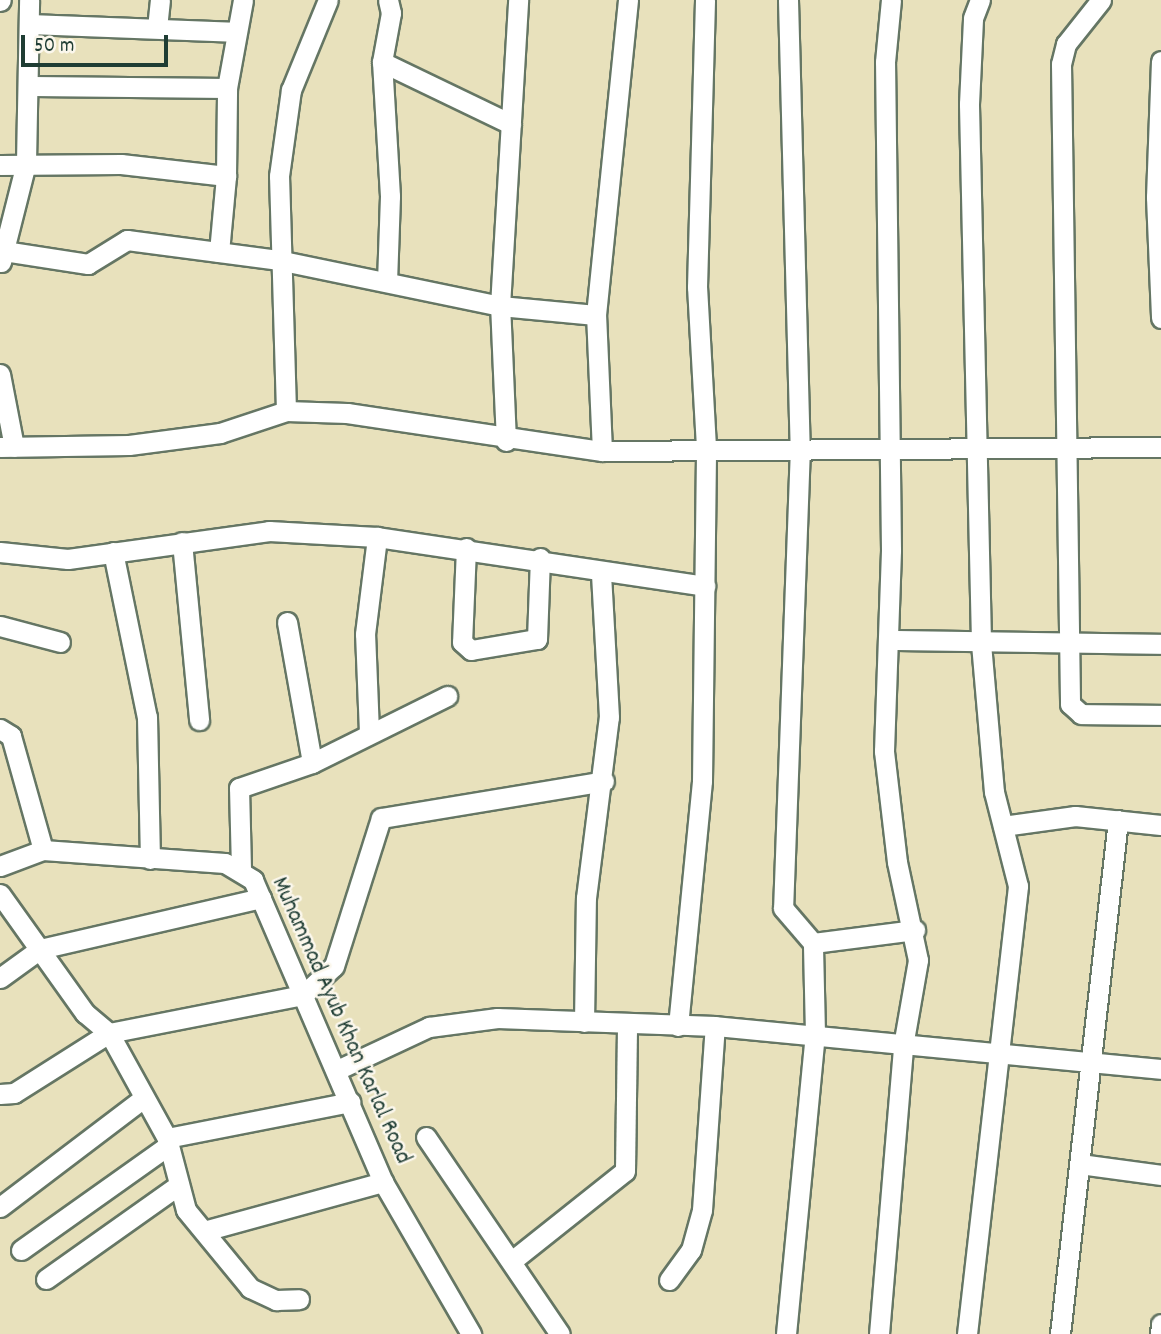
<!DOCTYPE html>
<style>
body{margin:0}
#map{position:relative;width:1161px;height:1334px;overflow:hidden;background:#e8e1bc;font-family:Dekko,sans-serif}
div>[style]{position:absolute}
.roads{filter:drop-shadow(2px 0 #657664) drop-shadow(-2px 0 #657664) drop-shadow(0 2px #657664) drop-shadow(0 -2px #657664)}
.minor>*{height:19px;margin:-9.5px;padding:0 9.5px;transform-origin:9.5px;border-radius:9.5px;background:#fff}
span{translate:-50% -50%;white-space:nowrap;text-align:center;line-height:1.15;-webkit-text-stroke:5px #fbf7ec;paint-order:stroke}
.street-label{font-size:24px;color:#1f3d34}
.scale{position:absolute;left:21px;top:35px;width:147px;height:32px;box-sizing:border-box;border:4px solid #1f3d34;border-top:0;padding-left:9px;font-size:21px;line-height:24px;white-space:nowrap;color:#1f3d34;-webkit-text-stroke:5px #fbf7ec;paint-order:stroke}
</style>
<div id="map">
<div class="roads">
<div class="minor">
<i style="left:788px;top:0;width:447px;rotate:88.5deg"></i>
<i style="left:800px;top:447px;width:461px;rotate:92.1deg"></i>
<i style="left:783px;top:908px;width:46px;rotate:49.4deg"></i>
<i style="left:1101px;top:0;width:56px;rotate:128.5deg"></i>
<i style="left:1066px;top:44px;width:21px;rotate:104deg"></i>
<i style="left:1061px;top:64px;width:640px;rotate:89.19deg"></i>
<i style="left:1070px;top:704px;width:15px;rotate:42deg"></i>
<i style="left:1081px;top:714px;width:80px;rotate:0.7deg"></i>
<i style="left:0;top:1px;width:1px;rotate:-45deg"></i>
<i style="left:29px;top:24px;width:204px;rotate:2.2deg"></i>
<i style="left:157px;top:28px;width:28px;rotate:-84deg"></i>
<i style="left:1161px;top:61px;width:136px;rotate:92.1deg"></i>
<i style="left:1156px;top:197px;width:121px;rotate:87.6deg"></i>
<i style="left:382px;top:62px;width:143px;rotate:25.7deg"></i>
<i style="left:32px;top:86px;width:195px;rotate:0.6deg"></i>
<i style="left:0;top:165px;width:121px;rotate:-0.5deg"></i>
<i style="left:121px;top:164px;width:106px;rotate:6.5deg"></i>
<i style="left:226px;top:176px;width:88px;rotate:-89.3deg"></i>
<i style="left:227px;top:88px;width:89px;rotate:-79.7deg"></i>
<i style="left:4px;top:251px;width:85px;rotate:8.8deg"></i>
<i style="left:88px;top:264px;width:46px;rotate:-31.6deg"></i>
<i style="left:127px;top:240px;width:152px;rotate:7.5deg"></i>
<i style="left:278px;top:260px;width:227px;rotate:11.7deg"></i>
<i style="left:500px;top:306px;width:96px;rotate:5.4deg"></i>
<i style="left:219px;top:252px;width:76px;rotate:-84.7deg"></i>
<i style="left:1px;top:262px;width:102px;rotate:-75.8deg"></i>
<i style="left:26px;top:163px;width:163px;rotate:-88.9deg"></i>
<i style="left:387px;top:282px;width:86px;rotate:-88deg"></i>
<i style="left:390px;top:196px;width:134px;rotate:-93.4deg"></i>
<i style="left:382px;top:62px;width:50px;rotate:-79.6deg"></i>
<i style="left:391px;top:13px;width:13px;rotate:-103deg"></i>
<i style="left:0;top:374px;width:74px;rotate:79.1deg"></i>
<i style="left:286px;top:411px;width:235px;rotate:-91.7deg"></i>
<i style="left:279px;top:176px;width:87px;rotate:-82.1deg"></i>
<i style="left:291px;top:90px;width:97px;rotate:-67.7deg"></i>
<i style="left:506px;top:441px;width:135px;rotate:-92.5deg"></i>
<i style="left:500px;top:306px;width:307px;rotate:-86.6deg"></i>
<i style="left:0;top:447px;width:129px;rotate:-0.9deg"></i>
<i style="left:129px;top:445px;width:92px;rotate:-7.5deg"></i>
<i style="left:220px;top:433px;width:70px;rotate:-18.4deg"></i>
<i style="left:286px;top:411px;width:61px;rotate:1.9deg"></i>
<i style="left:347px;top:413px;width:258px;rotate:8.5deg"></i>
<i style="left:602px;top:451px;width:559px;rotate:-0.41deg"></i>
<i style="left:602px;top:451px;width:136px;rotate:-92.5deg"></i>
<i style="left:596px;top:315px;width:317px;rotate:-84.2deg"></i>
<i style="left:182px;top:542px;width:179px;rotate:84.5deg"></i>
<i style="left:466px;top:548px;width:94px;rotate:92.4deg"></i>
<i style="left:462px;top:642px;width:12px;rotate:42deg"></i>
<i style="left:471px;top:650px;width:67px;rotate:-9.5deg"></i>
<i style="left:537px;top:639px;width:81px;rotate:-87.9deg"></i>
<i style="left:0;top:552px;width:68px;rotate:5.9deg"></i>
<i style="left:68px;top:559px;width:203px;rotate:-7.9deg"></i>
<i style="left:269px;top:531px;width:108px;rotate:3.2deg"></i>
<i style="left:377px;top:537px;width:332px;rotate:8.5deg"></i>
<i style="left:113px;top:552px;width:168px;rotate:78.4deg"></i>
<i style="left:147px;top:717px;width:142px;rotate:88.8deg"></i>
<i style="left:287px;top:622px;width:143px;rotate:79.9deg"></i>
<i style="left:0;top:626px;width:62px;rotate:14.9deg"></i>
<i style="left:889px;top:640px;width:272px;rotate:0.8deg"></i>
<i style="left:0;top:729px;width:13px;rotate:32deg"></i>
<i style="left:11px;top:736px;width:118px;rotate:74.3deg"></i>
<i style="left:369px;top:732px;width:98px;rotate:-92.3deg"></i>
<i style="left:365px;top:634px;width:98px;rotate:-82.9deg"></i>
<i style="left:1003px;top:826px;width:73px;rotate:-7.9deg"></i>
<i style="left:1075px;top:816px;width:86px;rotate:6deg"></i>
<i style="left:0;top:866px;width:46px;rotate:-20.4deg"></i>
<i style="left:43px;top:850px;width:182px;rotate:4.1deg"></i>
<i style="left:225px;top:863px;width:33px;rotate:31deg"></i>
<i style="left:253px;top:880px;width:329px;rotate:66.7deg"></i>
<i style="left:383px;top:1182px;width:176px;rotate:59.9deg"></i>
<i style="left:241px;top:869px;width:81px;rotate:-91.4deg"></i>
<i style="left:239px;top:788px;width:77px;rotate:-18.9deg"></i>
<i style="left:312px;top:763px;width:151px;rotate:-26.4deg"></i>
<i style="left:0;top:894px;width:146px;rotate:54.5deg"></i>
<i style="left:85px;top:1013px;width:31px;rotate:40deg"></i>
<i style="left:109px;top:1033px;width:120px;rotate:61.1deg"></i>
<i style="left:167px;top:1138px;width:74px;rotate:75.2deg"></i>
<i style="left:186px;top:1210px;width:101px;rotate:50.6deg"></i>
<i style="left:250px;top:1288px;width:29px;rotate:25deg"></i>
<i style="left:276px;top:1300px;width:23px;rotate:-2deg"></i>
<i style="left:0;top:978px;width:49px;rotate:-35.9deg"></i>
<i style="left:40px;top:949px;width:227px;rotate:-13deg"></i>
<i style="left:584px;top:1022px;width:124px;rotate:-89.1deg"></i>
<i style="left:586px;top:898px;width:182px;rotate:-82.8deg"></i>
<i style="left:609px;top:717px;width:144px;rotate:-93.2deg"></i>
<i style="left:678px;top:1026px;width:246px;rotate:-84.4deg"></i>
<i style="left:702px;top:781px;width:334px;rotate:-89.3deg"></i>
<i style="left:706px;top:447px;width:160px;rotate:-93.2deg"></i>
<i style="left:697px;top:287px;width:287px;rotate:-88.4deg"></i>
<i style="left:337px;top:1070px;width:102px;rotate:-25.1deg"></i>
<i style="left:429px;top:1027px;width:69px;rotate:-7.5deg"></i>
<i style="left:497px;top:1018px;width:218px;rotate:2.1deg"></i>
<i style="left:715px;top:1026px;width:448px;rotate:5.5deg"></i>
<i style="left:0;top:1094px;width:14px;rotate:-4deg"></i>
<i style="left:14px;top:1093px;width:112px;rotate:-32.3deg"></i>
<i style="left:109px;top:1033px;width:198px;rotate:-11.1deg"></i>
<i style="left:303px;top:995px;width:42px;rotate:-43.1deg"></i>
<i style="left:334px;top:966px;width:155px;rotate:-72.4deg"></i>
<i style="left:381px;top:818px;width:226px;rotate:-9.4deg"></i>
<i style="left:426px;top:1137px;width:238px;rotate:55.8deg"></i>
<i style="left:167px;top:1138px;width:187px;rotate:-11.1deg"></i>
<i style="left:1080px;top:1164px;width:82px;rotate:7.7deg"></i>
<i style="left:0;top:1207px;width:177px;rotate:-37.2deg"></i>
<i style="left:204px;top:1231px;width:186px;rotate:-15.3deg"></i>
<i style="left:21px;top:1250px;width:181px;rotate:-35.4deg"></i>
<i style="left:513px;top:1260px;width:143px;rotate:-38.5deg"></i>
<i style="left:625px;top:1171px;width:147px;rotate:-89.2deg"></i>
<i style="left:46px;top:1279px;width:163px;rotate:-35.3deg"></i>
<i style="left:669px;top:1280px;width:37px;rotate:-54deg"></i>
<i style="left:691px;top:1250px;width:41px;rotate:-74.6deg"></i>
<i style="left:702px;top:1210px;width:184px;rotate:-86deg"></i>
<i style="left:786px;top:1334px;width:301px;rotate:-84.5deg"></i>
<i style="left:815px;top:1034px;width:91px;rotate:-91.3deg"></i>
<i style="left:813px;top:943px;width:103px;rotate:-7.3deg"></i>
<i style="left:879px;top:1334px;width:289px;rotate:-85.2deg"></i>
<i style="left:903px;top:1046px;width:87px;rotate:-80.1deg"></i>
<i style="left:918px;top:960px;width:100px;rotate:-102.1deg"></i>
<i style="left:897px;top:862px;width:112px;rotate:-96.7deg"></i>
<i style="left:884px;top:751px;width:201px;rotate:-88deg"></i>
<i style="left:891px;top:550px;width:488px;rotate:-90.7deg"></i>
<i style="left:885px;top:62px;width:62px;rotate:-84.5deg"></i>
<i style="left:967px;top:1334px;width:451px;rotate:-83.5deg"></i>
<i style="left:1018px;top:886px;width:97px;rotate:-104.3deg"></i>
<i style="left:994px;top:792px;width:151px;rotate:-95deg"></i>
<i style="left:981px;top:642px;width:538px;rotate:-91.28deg"></i>
<i style="left:969px;top:104px;width:86px;rotate:-87.3deg"></i>
<i style="left:973px;top:18px;width:19px;rotate:-69deg"></i>
<i style="left:1060px;top:1334px;width:517px;rotate:-83.56deg"></i>
<i style="left:1160px;top:1334px;width:10px;rotate:-84deg"></i>
</div>
</div>
<div class="street-label">
<span style="left:340px;top:1021px;rotate:66deg">Muhammad Ayub Khan Karlal Road</span>
</div>
<div class="scale">50 m</div>
</div>
